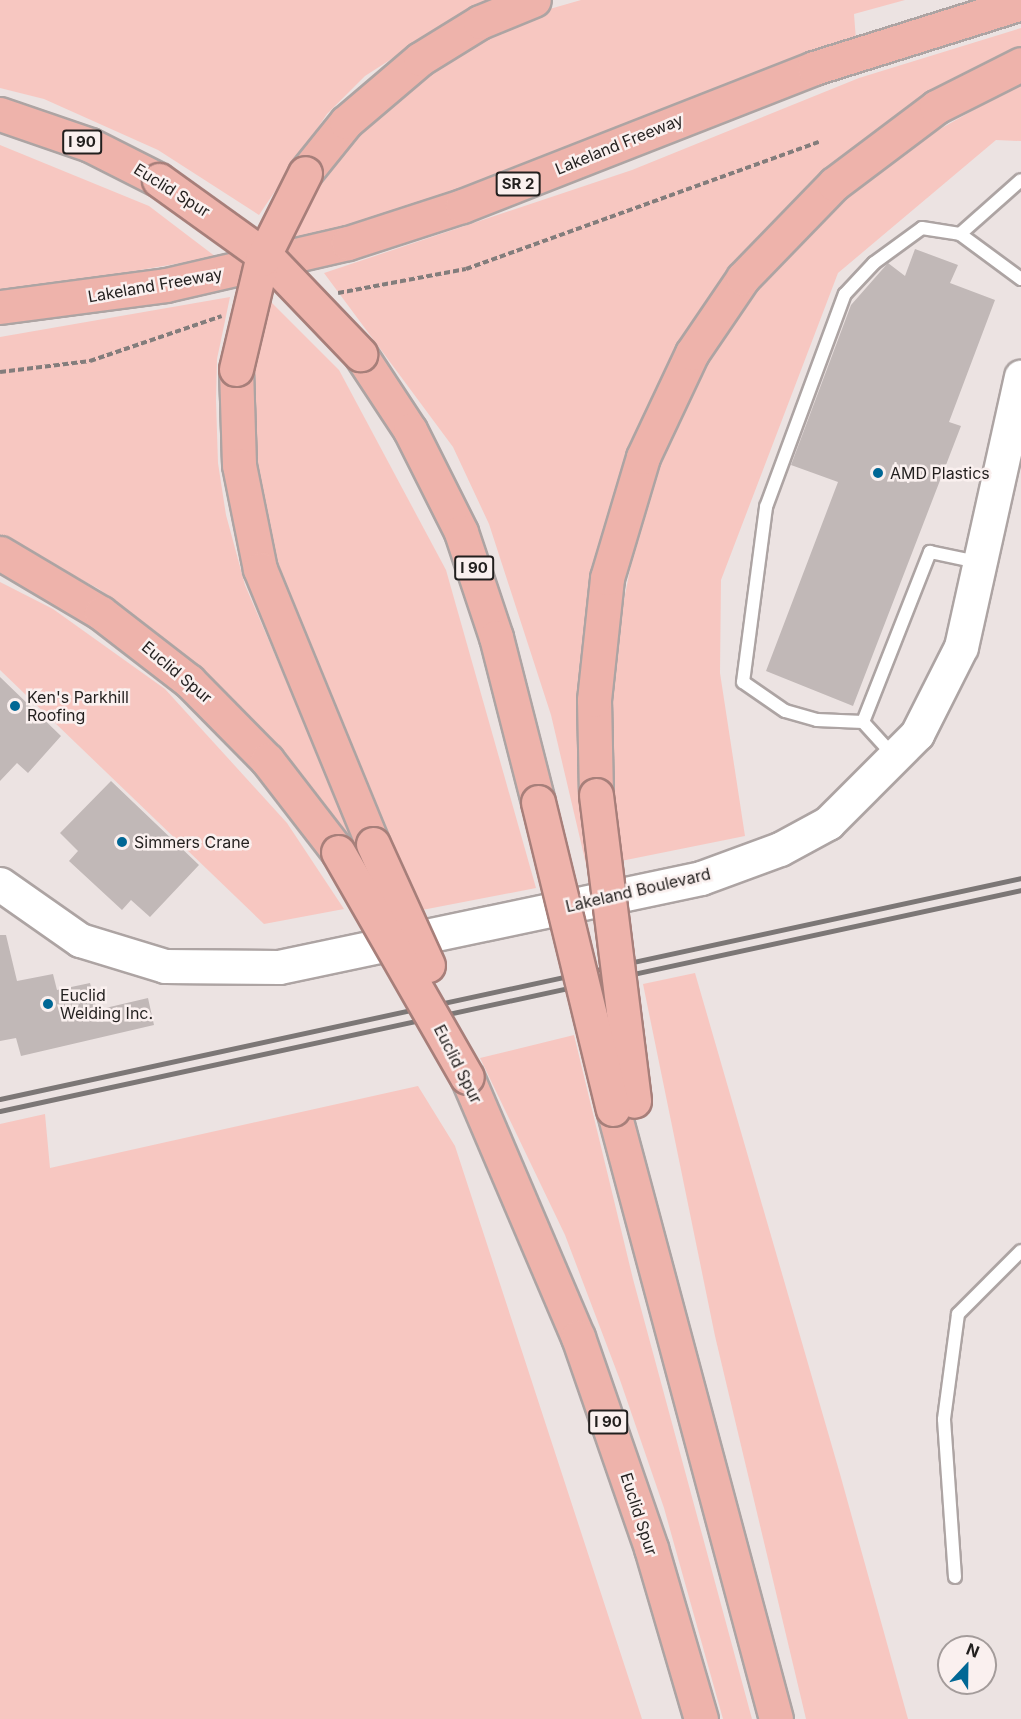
<!DOCTYPE html>
<style>
body{margin:0}
#map{position:relative;width:1021px;height:1719px;overflow:hidden;background:#ece3e2;font-family:Inter,sans-serif}
div>[style]{position:absolute}
.green>*{inset:0;background:#f7c7c1}
.building>*{inset:0;background:#c1b8b7}
.path>*{height:4px;margin-top:-2px;transform-origin:0;background:repeating-linear-gradient(90deg,#837d7c 0 6px,transparent 0 9px)}
.roads{filter:drop-shadow(2px 0 #ada4a3) drop-shadow(-2px 0 #ada4a3) drop-shadow(0 2px #ada4a3) drop-shadow(0 -2px #ada4a3)}
.lane>*{height:12px;margin:-6px;padding:0 6px;transform-origin:6px;border-radius:6px;background:#fff}
.secondary>*{height:33px;margin:-16.5px;padding:0 16.5px;transform-origin:16.5px;border-radius:16.5px;background:#fff}
.highway>*{height:33px;margin:-16.5px;padding:0 16.5px;transform-origin:16.5px;border-radius:16.5px;background:#eeb3ab}
.rail>*{height:4.5px;margin:-2.25px;padding:0 2.25px;transform-origin:2.25px;border-radius:2.25px;background:#7c7776}
.bridges{filter:drop-shadow(2px 0 #a77f7a) drop-shadow(-2px 0 #a77f7a) drop-shadow(0 2px #a77f7a) drop-shadow(0 -2px #a77f7a)}
.highway-bridge>*{height:33px;margin:-16.5px;padding:0 16.5px;transform-origin:16.5px;border-radius:16.5px;background:#eeb3ab}
.dots>*{width:16px;height:16px;translate:-50% -50%;box-sizing:border-box;border:3px solid #faf0ef;border-radius:50%}
span{translate:-50% -50%;white-space:nowrap;text-align:center;line-height:1.15;-webkit-text-stroke:5px #faf0ef;paint-order:stroke}
.shield-label span{padding:2px 4px;background:#faf0ef;border:2px solid;border-radius:4px;-webkit-text-stroke-width:0}
.shield-label{font-size:15px;color:#221f1e;font-weight:700}
.street-label{font-size:16px;color:#221f1e}
.poi-label{font-size:16px;color:#221f1e}
.left{translate:0 -50%;text-align:left}
.north{position:absolute;left:937px;top:1635px;width:60px;height:60px;box-sizing:border-box;background:#faf0ef;border:2px solid #a49c9b;border-radius:50%;rotate:22deg;font-size:16px;font-weight:700;line-height:24px;text-align:center;color:#221f1e}
.north::after{content:'';display:block;margin:auto;width:21px;height:27px;background:#006795;clip-path:polygon(50% 0,100% 100%,50% 72%,0 100%)}
</style>
<div id="map">
<div class="green">
<i style="clip-path:polygon(0 0,498px 0,449px 22px,365px 76px,327px 114px,259px 215px,158px 150px,44px 99px,0 88px)"></i>
<i style="clip-path:polygon(581px 0,905px 0,854px 14px,856px 40px,702px 103px,307px 246px,283px 237px,308px 190px,400px 91px,515px 19px)"></i>
<i style="clip-path:polygon(1021px 28px,1021px 53px,753px 248px,600px 567px,585px 620px,586px 864px,551px 715px,489px 524px,453px 447px,324px 273px,632px 170px,859px 78px)"></i>
<i style="clip-path:polygon(1021px 83px,1021px 141px,996px 140px,838px 273px,721px 580px,720px 673px,745px 836px,621px 861px,608px 768px,613px 654px,637px 535px,659px 459px,689px 389px,761px 287px,811px 232px,896px 154px)"></i>
<i style="clip-path:polygon(0 145px,149px 206px,216px 257px,0 294px)"></i>
<i style="clip-path:polygon(264px 295px,339px 370px,446px 570px,536px 888px,422px 910px,383px 832px,276px 575px,250px 481px,252px 358px)"></i>
<i style="clip-path:polygon(230px 297px,217px 359px,216px 400px,218px 463px,226px 515px,245px 585px,354px 839px,346px 842px,273px 741px,158px 633px,99px 589px,0 536px,0 337px)"></i>
<i style="clip-path:polygon(0 582px,53px 609px,165px 689px,287px 823px,344px 909px,264px 924px,0 670px)"></i>
<i style="clip-path:polygon(695px 973px,840px 1474px,908px 1719px,806px 1719px,715px 1336px,643px 984px)"></i>
<i style="clip-path:polygon(574px 1035px,633px 1279px,752px 1719px,723px 1719px,664px 1508px,620px 1380px,565px 1235px,480px 1058px)"></i>
<i style="clip-path:polygon(418px 1086px,455px 1146px,642px 1719px,0 1719px,0 1124px,45px 1114px,50px 1168px)"></i>
</div>
<div class="building">
<i style="clip-path:polygon(915px 249px,958px 265px,950px 283px,995px 300px,949px 422px,961px 426px,853px 706px,766px 671px,838px 482px,791px 465px,851px 305px,888px 263px,905px 276px)"></i>
<i style="clip-path:polygon(0 677px,61px 736px,28px 773px,17px 763px,0 781px)"></i>
<i style="clip-path:polygon(111px 781px,199px 865px,150px 917px,131px 900px,122px 910px,69px 861px,78px 851px,60px 833px)"></i>
<i style="clip-path:polygon(0 935px,6px 935px,17px 981px,53px 974px,57px 990px,90px 983px,97px 1010px,148px 998px,154px 1025px,21px 1056px,16px 1038px,0 1041px)"></i>
</div>
<div class="path">
<i style="left:338px;top:293px;width:130px;rotate:-10.6deg"></i>
<i style="left:466px;top:269px;width:375px;rotate:-19.8deg"></i>
<i style="left:0;top:372px;width:91px;rotate:-7deg"></i>
<i style="left:90px;top:361px;width:139px;rotate:-18.8deg"></i>
</div>
<div class="roads">
<div class="lane">
<i style="left:960px;top:234px;width:81px;rotate:-41.5deg"></i>
<i style="left:863px;top:722px;width:46px;rotate:-177.5deg"></i>
<i style="left:817px;top:720px;width:33px;rotate:-164deg"></i>
<i style="left:785px;top:711px;width:51px;rotate:-145.4deg"></i>
<i style="left:743px;top:682px;width:177px;rotate:-82.5deg"></i>
<i style="left:766px;top:507px;width:227px;rotate:-69.7deg"></i>
<i style="left:845px;top:294px;width:42px;rotate:-46.9deg"></i>
<i style="left:874px;top:263px;width:59px;rotate:-36.1deg"></i>
<i style="left:922px;top:228px;width:38px;rotate:9deg"></i>
<i style="left:960px;top:234px;width:76px;rotate:36.4deg"></i>
<i style="left:893px;top:755px;width:45px;rotate:-132.3deg"></i>
<i style="left:863px;top:722px;width:183px;rotate:-68.5deg"></i>
<i style="left:930px;top:552px;width:49px;rotate:11.8deg"></i>
<i style="left:955px;top:1577px;width:158px;rotate:-94deg"></i>
<i style="left:944px;top:1419px;width:106px;rotate:-82.4deg"></i>
<i style="left:958px;top:1314px;width:89px;rotate:-45deg"></i>
</div>
<div class="secondary">
<i style="left:0;top:884px;width:98px;rotate:35deg"></i>
<i style="left:80px;top:940px;width:89px;rotate:17deg"></i>
<i style="left:165px;top:966px;width:114px;rotate:0.5deg"></i>
<i style="left:279px;top:967px;width:431px;rotate:-11.9deg"></i>
<i style="left:701px;top:878px;width:84px;rotate:-20.2deg"></i>
<i style="left:780px;top:849px;width:55px;rotate:-28.4deg"></i>
<i style="left:828px;top:823px;width:126px;rotate:-45deg"></i>
<i style="left:917px;top:734px;width:97px;rotate:-63.2deg"></i>
<i style="left:961px;top:647px;width:277px;rotate:-77.5deg"></i>
</div>
<div class="highway">
<i style="left:0;top:114px;width:95px;rotate:19deg"></i>
<i style="left:90px;top:145px;width:77px;rotate:26.9deg"></i>
<i style="left:305px;top:173px;width:65px;rotate:-51.2deg"></i>
<i style="left:346px;top:122px;width:97px;rotate:-40.4deg"></i>
<i style="left:420px;top:59px;width:70px;rotate:-31.7deg"></i>
<i style="left:480px;top:22px;width:58px;rotate:-22.2deg"></i>
<i style="left:0;top:307px;width:167px;rotate:-7.5deg"></i>
<i style="left:166px;top:285px;width:187px;rotate:-13deg"></i>
<i style="left:348px;top:243px;width:120px;rotate:-18deg"></i>
<i style="left:462px;top:206px;width:378px;rotate:-21.4deg"></i>
<i style="left:814px;top:68px;width:217px;rotate:-17.4deg"></i>
<i style="left:360px;top:354px;width:91px;rotate:56.7deg"></i>
<i style="left:410px;top:430px;width:114px;rotate:63.4deg"></i>
<i style="left:461px;top:532px;width:111px;rotate:71.6deg"></i>
<i style="left:496px;top:637px;width:170px;rotate:75.7deg"></i>
<i style="left:236px;top:369px;width:96px;rotate:88.2deg"></i>
<i style="left:239px;top:465px;width:106px;rotate:78.6deg"></i>
<i style="left:260px;top:569px;width:297px;rotate:67.7deg"></i>
<i style="left:0;top:553px;width:117px;rotate:30.7deg"></i>
<i style="left:101px;top:613px;width:111px;rotate:37.7deg"></i>
<i style="left:189px;top:681px;width:111px;rotate:45.4deg"></i>
<i style="left:267px;top:760px;width:116px;rotate:52.3deg"></i>
<i style="left:596px;top:795px;width:95px;rotate:-91.2deg"></i>
<i style="left:594px;top:700px;width:123px;rotate:-83.9deg"></i>
<i style="left:607px;top:578px;width:126px;rotate:-73.4deg"></i>
<i style="left:643px;top:457px;width:115px;rotate:-64.8deg"></i>
<i style="left:692px;top:353px;width:91px;rotate:-55.8deg"></i>
<i style="left:743px;top:278px;width:131px;rotate:-45.9deg"></i>
<i style="left:834px;top:184px;width:128px;rotate:-37deg"></i>
<i style="left:936px;top:107px;width:95px;rotate:-26.8deg"></i>
<i style="left:467px;top:1077px;width:283px;rotate:66.9deg"></i>
<i style="left:578px;top:1337px;width:223px;rotate:70.9deg"></i>
<i style="left:651px;top:1548px;width:178px;rotate:73.7deg"></i>
<i style="left:613px;top:1109px;width:631px;rotate:75.04deg"></i>
</div>
</div>
<div class="rail">
<i style="left:0;top:1099px;width:1045px;rotate:-12.21deg"></i>
<i style="left:0;top:1111px;width:1045px;rotate:-12.21deg"></i>
</div>
<div class="bridges">
<div class="highway-bridge">
<i style="left:159px;top:180px;width:135px;rotate:35.7deg"></i>
<i style="left:269px;top:259px;width:132px;rotate:46.2deg"></i>
<i style="left:236px;top:369px;width:113px;rotate:-76.7deg"></i>
<i style="left:262px;top:259px;width:96px;rotate:-63.4deg"></i>
<i style="left:596px;top:795px;width:308px;rotate:82.9deg"></i>
<i style="left:538px;top:802px;width:316px;rotate:76.3deg"></i>
<i style="left:373px;top:844px;width:133px;rotate:65.6deg"></i>
<i style="left:338px;top:852px;width:259px;rotate:60.2deg"></i>
</div>
</div>
<div class="dots">
<i style="left:878px;top:473px;background:#006795"></i>
<i style="left:15px;top:706px;background:#006795"></i>
<i style="left:122px;top:842px;background:#006795"></i>
<i style="left:48px;top:1004px;background:#006795"></i>
</div>
<div class="shield-label">
<span style="left:82px;top:142px">I 90</span>
<span style="left:518px;top:184px">SR 2</span>
<span style="left:474px;top:568px">I 90</span>
<span style="left:608px;top:1422px">I 90</span>
</div>
<div class="street-label">
<span style="left:619px;top:144px;rotate:-22deg">Lakeland Freeway</span>
<span style="left:172px;top:190px;rotate:32deg">Euclid Spur</span>
<span style="left:155px;top:285px;rotate:-10deg">Lakeland Freeway</span>
<span style="left:177px;top:672px;rotate:40deg">Euclid Spur</span>
<span style="left:638px;top:890px;rotate:-13deg">Lakeland Boulevard</span>
<span style="left:458px;top:1064px;rotate:63deg">Euclid Spur</span>
<span style="left:639px;top:1514px;rotate:72deg">Euclid Spur</span>
</div>
<div class="poi-label">
<span class="left" style="left:890px;top:473px">AMD Plastics</span>
<span class="left" style="left:27px;top:706px">Ken's Parkhill<br>Roofing</span>
<span class="left" style="left:134px;top:842px">Simmers Crane</span>
<span class="left" style="left:60px;top:1004px">Euclid<br>Welding Inc.</span>
</div>
<div class="north">N</div>
</div>
